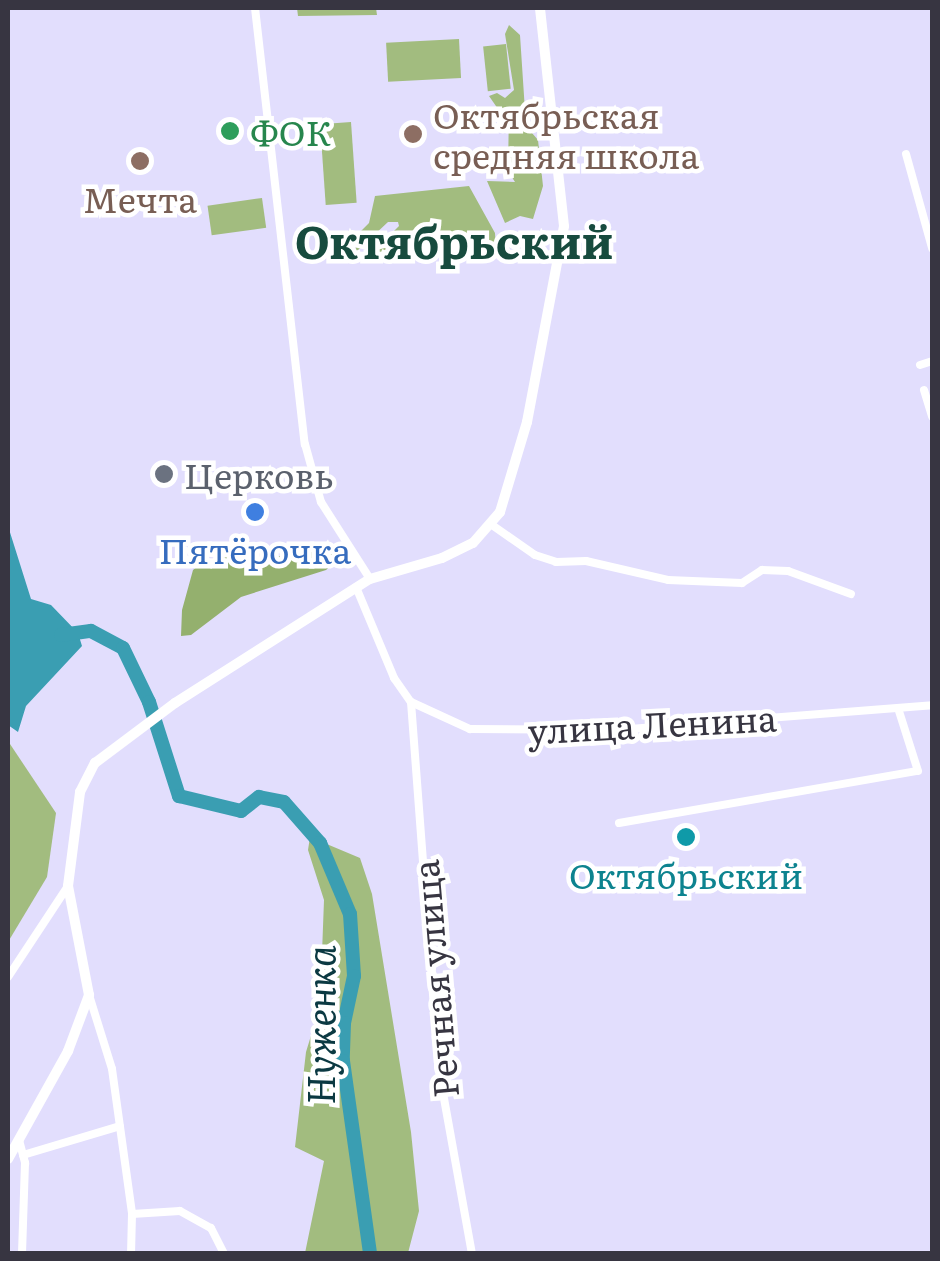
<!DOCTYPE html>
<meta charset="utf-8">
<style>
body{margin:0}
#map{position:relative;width:940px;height:1261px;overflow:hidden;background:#e2defd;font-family:Literata,serif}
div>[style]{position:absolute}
.green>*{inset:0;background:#a2bc7f;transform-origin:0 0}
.forest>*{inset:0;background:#94b06e}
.water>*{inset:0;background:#3a9eb2}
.river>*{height:14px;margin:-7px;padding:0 7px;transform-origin:7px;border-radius:7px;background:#3a9eb2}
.street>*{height:8px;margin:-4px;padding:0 4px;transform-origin:4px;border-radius:4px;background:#fff}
.secondary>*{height:10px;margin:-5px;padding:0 5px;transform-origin:5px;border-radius:5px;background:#fff}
.dots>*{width:28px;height:28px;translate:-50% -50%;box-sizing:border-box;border:5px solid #fff;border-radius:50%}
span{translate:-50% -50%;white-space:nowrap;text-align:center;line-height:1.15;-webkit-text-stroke:9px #fff;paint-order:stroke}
.education-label{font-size:35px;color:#785e54}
.left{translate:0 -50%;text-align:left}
.leisure-label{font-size:35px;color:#27864d}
.worship-label{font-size:35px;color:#5b616d}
.shop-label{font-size:35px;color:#366cbe}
.street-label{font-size:35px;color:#373541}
.culture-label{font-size:35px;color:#0d838f}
.water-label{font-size:38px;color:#0b3942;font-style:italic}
.district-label{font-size:45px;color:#174b3e;font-weight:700}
.frame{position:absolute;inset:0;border:10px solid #373541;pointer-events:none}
</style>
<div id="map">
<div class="green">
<i style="clip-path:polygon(297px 8px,376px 8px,377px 15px,298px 16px)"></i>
<i style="clip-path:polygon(509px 25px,520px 35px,526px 126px,538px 140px,543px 186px,533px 219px,520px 216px,505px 223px,487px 181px,515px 182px,508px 171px,509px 107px,498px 109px,489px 96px,497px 93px,505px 98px,514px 90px,505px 34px)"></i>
<i style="left:459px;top:39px;width:39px;height:73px;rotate:87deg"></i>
<i style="left:506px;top:44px;width:45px;height:23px;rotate:84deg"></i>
<i style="left:351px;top:122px;width:81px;height:31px;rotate:86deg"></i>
<i style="clip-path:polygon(469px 186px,495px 233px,496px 250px,382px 254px,375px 250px,399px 226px,398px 222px,388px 222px,356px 252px,355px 237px,369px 223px,375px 196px)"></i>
<i style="left:262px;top:198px;width:30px;height:55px;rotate:82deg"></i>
<i style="clip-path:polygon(8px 741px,56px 813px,47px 877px,8px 942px)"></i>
<i style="clip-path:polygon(310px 837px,360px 858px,372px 894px,411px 1132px,419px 1211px,408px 1253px,305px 1253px,324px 1161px,295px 1147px,306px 1052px,320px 1006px,324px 900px,308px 850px)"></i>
</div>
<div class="forest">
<i style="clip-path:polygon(315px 547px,334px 553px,337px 560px,326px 570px,241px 597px,191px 635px,181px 636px,182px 610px,193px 570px,199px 565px,216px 564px,225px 554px,236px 552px,256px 562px)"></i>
</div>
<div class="water">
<i style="clip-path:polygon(8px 526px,31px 599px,51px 605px,78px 633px,82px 646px,26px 706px,18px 732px,8px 725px)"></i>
</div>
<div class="river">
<i style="left:61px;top:635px;width:30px;rotate:-8deg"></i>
<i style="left:91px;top:631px;width:36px;rotate:28deg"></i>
<i style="left:123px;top:648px;width:60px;rotate:64.3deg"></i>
<i style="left:149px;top:702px;width:99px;rotate:72.3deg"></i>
<i style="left:179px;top:796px;width:64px;rotate:13.6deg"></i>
<i style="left:241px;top:811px;width:23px;rotate:-38deg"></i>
<i style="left:259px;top:797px;width:25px;rotate:11deg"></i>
<i style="left:284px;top:802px;width:55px;rotate:48.7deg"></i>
<i style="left:320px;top:843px;width:77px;rotate:67.1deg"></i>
<i style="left:350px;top:914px;width:62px;rotate:86.3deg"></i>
<i style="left:354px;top:976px;width:48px;rotate:102deg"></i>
<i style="left:344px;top:1023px;width:38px;rotate:92deg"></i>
<i style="left:343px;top:1061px;width:195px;rotate:82deg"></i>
</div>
<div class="street">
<i style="left:255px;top:8px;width:439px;rotate:83.5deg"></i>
<i style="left:305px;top:444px;width:60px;rotate:74.6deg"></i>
<i style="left:321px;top:502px;width:91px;rotate:57.5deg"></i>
<i style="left:906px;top:154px;width:98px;rotate:74.5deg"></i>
<i style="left:920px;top:365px;width:13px;rotate:-18deg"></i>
<i style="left:924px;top:390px;width:28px;rotate:73deg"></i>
<i style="left:492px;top:525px;width:52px;rotate:34.9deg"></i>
<i style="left:535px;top:555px;width:22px;rotate:18deg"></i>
<i style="left:556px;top:562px;width:30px;rotate:-2deg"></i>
<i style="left:586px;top:561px;width:84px;rotate:13deg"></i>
<i style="left:668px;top:580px;width:74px;rotate:2.3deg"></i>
<i style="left:742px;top:583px;width:24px;rotate:-33deg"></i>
<i style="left:762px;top:570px;width:26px;rotate:2deg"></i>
<i style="left:788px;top:571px;width:67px;rotate:20.1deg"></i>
<i style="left:356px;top:587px;width:99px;rotate:67.3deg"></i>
<i style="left:394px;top:678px;width:29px;rotate:55deg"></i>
<i style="left:411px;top:702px;width:65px;rotate:24.6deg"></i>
<i style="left:470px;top:729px;width:147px;rotate:0.4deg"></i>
<i style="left:617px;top:730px;width:316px;rotate:-4.5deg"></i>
<i style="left:411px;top:702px;width:364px;rotate:85.7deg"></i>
<i style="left:438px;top:1065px;width:192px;rotate:79.8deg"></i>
<i style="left:619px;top:823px;width:303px;rotate:-9.9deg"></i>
<i style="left:918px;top:771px;width:66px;rotate:-107.6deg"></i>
<i style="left:8px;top:977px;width:109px;rotate:-56.6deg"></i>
<i style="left:89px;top:995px;width:77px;rotate:72.7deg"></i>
<i style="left:112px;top:1069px;width:146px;rotate:82.1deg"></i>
<i style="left:132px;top:1214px;width:40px;rotate:91.4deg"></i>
<i style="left:19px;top:1140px;width:24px;rotate:75deg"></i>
<i style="left:25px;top:1163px;width:91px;rotate:91.9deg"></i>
<i style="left:23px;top:1155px;width:101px;rotate:-16.6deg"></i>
<i style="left:132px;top:1214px;width:48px;rotate:-3.6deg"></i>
<i style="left:180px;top:1211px;width:35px;rotate:29deg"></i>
<i style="left:211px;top:1228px;width:29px;rotate:63deg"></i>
</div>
<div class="secondary">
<i style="left:8px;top:1159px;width:124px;rotate:-60.9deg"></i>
<i style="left:68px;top:1051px;width:60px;rotate:-69.4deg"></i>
<i style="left:89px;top:995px;width:111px;rotate:-100.9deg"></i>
<i style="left:68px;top:886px;width:95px;rotate:-82.7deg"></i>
<i style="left:80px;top:792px;width:33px;rotate:-63deg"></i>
<i style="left:95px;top:763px;width:100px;rotate:-36.9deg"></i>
<i style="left:175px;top:703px;width:231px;rotate:-32.5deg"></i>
<i style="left:370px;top:579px;width:75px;rotate:-16.3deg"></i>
<i style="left:442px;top:558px;width:34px;rotate:-26deg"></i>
<i style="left:473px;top:543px;width:41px;rotate:-48.9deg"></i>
<i style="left:500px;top:512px;width:94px;rotate:-73.3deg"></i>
<i style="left:527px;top:422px;width:199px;rotate:-79.3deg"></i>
<i style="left:564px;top:226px;width:219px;rotate:-96.3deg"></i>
</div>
<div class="dots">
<i style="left:230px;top:131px;background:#2e9e5b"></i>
<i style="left:413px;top:134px;background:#8d6e63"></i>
<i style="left:140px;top:161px;background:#8d6e63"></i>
<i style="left:164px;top:474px;background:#6b7280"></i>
<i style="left:255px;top:512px;background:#3f7fe0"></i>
<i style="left:686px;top:837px;background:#0f9aa8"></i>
</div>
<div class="education-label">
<span class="left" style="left:433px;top:134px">Октябрьская<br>средняя школа</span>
<span style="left:140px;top:198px">Мечта</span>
</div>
<div class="leisure-label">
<span class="left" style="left:250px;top:131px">ФОК</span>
</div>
<div class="worship-label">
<span class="left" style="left:184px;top:474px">Церковь</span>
</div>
<div class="shop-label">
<span style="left:255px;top:549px">Пятёрочка</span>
</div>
<div class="street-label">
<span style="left:652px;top:723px;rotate:-3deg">улица Ленина</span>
<span style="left:434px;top:979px;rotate:-95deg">Речная улица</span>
</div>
<div class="culture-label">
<span style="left:686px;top:874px">Октябрьский</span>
</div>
<div class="water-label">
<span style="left:319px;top:1025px;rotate:-90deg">Нуженка</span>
</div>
<div class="district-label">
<span style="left:454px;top:240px">Октябрьский</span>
</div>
<div class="frame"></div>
</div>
